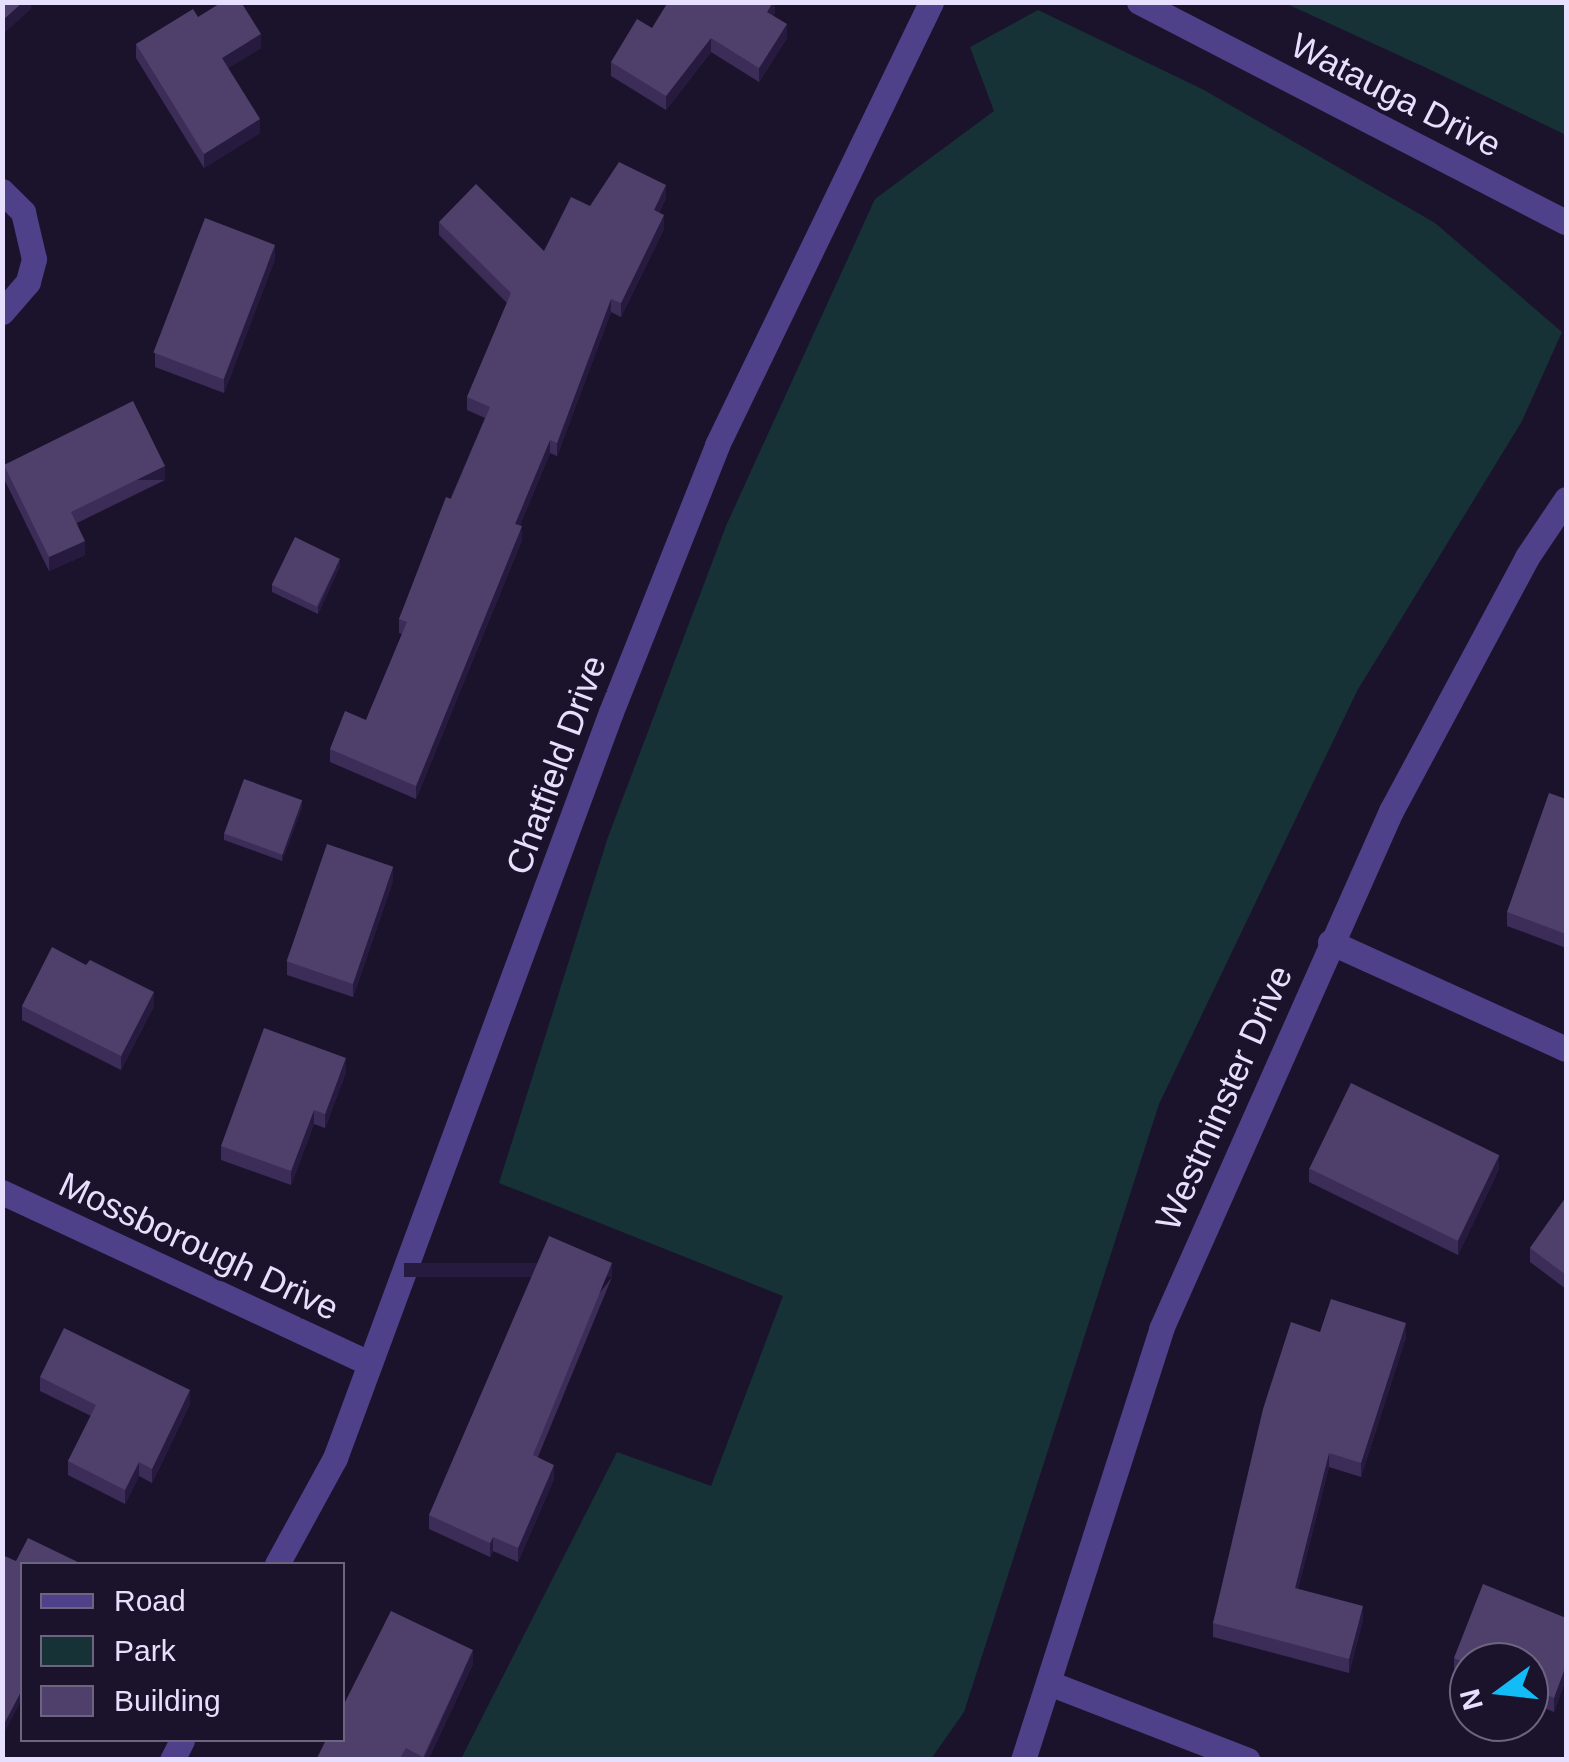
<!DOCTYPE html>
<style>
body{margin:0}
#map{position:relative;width:1569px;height:1762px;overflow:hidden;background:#1b132c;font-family:Helvetica,sans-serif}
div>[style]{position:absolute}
.green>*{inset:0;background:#163236}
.minor>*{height:25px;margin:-12.5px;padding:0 12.5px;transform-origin:12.5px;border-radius:12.5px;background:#4e4089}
.wall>*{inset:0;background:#3c2c58}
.shaded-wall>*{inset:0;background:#271a3f;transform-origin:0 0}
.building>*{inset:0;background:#4e406a;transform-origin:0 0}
span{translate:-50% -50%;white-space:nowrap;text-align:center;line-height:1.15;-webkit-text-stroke:8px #1b132c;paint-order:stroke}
.street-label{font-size:35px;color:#e7dffe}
.frame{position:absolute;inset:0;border:5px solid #e7dffe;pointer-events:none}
.legend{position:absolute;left:20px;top:1562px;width:325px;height:180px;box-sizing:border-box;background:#1b132c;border:2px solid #6d6580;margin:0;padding:12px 18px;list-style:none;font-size:30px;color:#e7dffe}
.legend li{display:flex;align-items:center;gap:20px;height:50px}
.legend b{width:50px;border:2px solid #6d6580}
.north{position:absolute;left:1449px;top:1642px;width:100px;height:100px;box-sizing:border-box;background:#1b132c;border:2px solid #6d6580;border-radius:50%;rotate:255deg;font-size:28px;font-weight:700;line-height:40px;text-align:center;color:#e7dffe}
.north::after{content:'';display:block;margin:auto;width:35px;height:45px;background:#12bdf7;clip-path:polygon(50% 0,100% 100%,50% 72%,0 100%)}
</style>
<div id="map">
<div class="green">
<i style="clip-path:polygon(1285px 3px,1566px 3px,1566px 135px,1433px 71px)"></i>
<i style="clip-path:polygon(1038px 10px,1204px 90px,1435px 223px,1562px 332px,1522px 421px,1357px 691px,1159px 1104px,964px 1712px,931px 1759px,461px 1759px,617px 1452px,711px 1486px,783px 1296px,499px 1183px,608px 837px,726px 526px,875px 199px,994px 111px,970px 47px)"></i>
</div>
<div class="minor">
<i style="left:1139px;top:2px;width:480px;rotate:27.3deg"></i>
<i style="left:2px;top:191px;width:30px;rotate:45deg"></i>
<i style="left:23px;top:212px;width:48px;rotate:76.8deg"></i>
<i style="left:34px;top:259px;width:24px;rotate:105deg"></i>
<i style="left:28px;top:282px;width:40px;rotate:131deg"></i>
<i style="left:1330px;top:942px;width:259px;rotate:24.4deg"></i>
<i style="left:2px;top:1192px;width:402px;rotate:25deg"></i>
<i style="left:277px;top:1564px;width:121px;rotate:-61.3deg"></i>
<i style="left:335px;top:1458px;width:795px;rotate:-69.7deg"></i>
<i style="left:611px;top:712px;width:287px;rotate:-68.3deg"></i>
<i style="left:717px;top:445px;width:492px;rotate:-64.2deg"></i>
<i style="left:1049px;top:1683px;width:213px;rotate:21.2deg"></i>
<i style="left:172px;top:1760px;width:22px;rotate:-63deg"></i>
<i style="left:1023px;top:1760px;width:453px;rotate:-72.2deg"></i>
<i style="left:1161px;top:1329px;width:567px;rotate:-66.06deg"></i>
<i style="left:1391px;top:811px;width:288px;rotate:-61.8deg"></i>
<i style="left:1527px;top:557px;width:70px;rotate:-56.1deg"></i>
</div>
<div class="wall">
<i style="clip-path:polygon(775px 2px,775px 13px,773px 16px,787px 38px,759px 82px,711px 52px,666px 110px,611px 76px,611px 62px,652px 28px)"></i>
<i style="clip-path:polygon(198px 17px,261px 48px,228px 68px,260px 133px,204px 168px,136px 58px,136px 44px)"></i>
<i style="clip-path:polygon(666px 198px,659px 213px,664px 229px,621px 317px,611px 312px,557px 456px,550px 453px,520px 525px,522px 540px,416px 799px,330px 762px,330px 749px,366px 720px,402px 634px,399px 633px,399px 619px,485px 418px,467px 410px,467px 397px,507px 303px,439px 235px,439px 222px,544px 251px,590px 206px)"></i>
<i style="clip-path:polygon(275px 259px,224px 393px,155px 367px,155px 353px)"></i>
<i style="clip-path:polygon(4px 465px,165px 480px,77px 523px,85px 555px,49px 571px,4px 479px)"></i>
<i style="clip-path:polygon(340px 566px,318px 614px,272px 592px,272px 585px)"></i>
<i style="clip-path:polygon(1566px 799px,1566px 948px,1507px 926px,1507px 912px)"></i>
<i style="clip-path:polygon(302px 807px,282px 861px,224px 840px,224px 833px)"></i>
<i style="clip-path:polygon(393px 881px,353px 997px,287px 975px,287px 961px)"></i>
<i style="clip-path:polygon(86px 965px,154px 1006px,121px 1070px,22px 1020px,22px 1006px)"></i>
<i style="clip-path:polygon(346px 1072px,325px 1128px,314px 1124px,291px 1185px,221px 1160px,221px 1146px)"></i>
<i style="clip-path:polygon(1309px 1168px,1499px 1169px,1458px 1255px,1309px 1182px)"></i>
<i style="clip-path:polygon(1566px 1197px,1566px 1289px,1530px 1262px,1530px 1248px)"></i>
<i style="clip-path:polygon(612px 1277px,538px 1457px,554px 1479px,518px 1562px,493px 1551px,490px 1557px,429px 1529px,429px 1515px)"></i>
<i style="clip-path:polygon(1320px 1332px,1406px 1337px,1361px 1477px,1329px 1467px,1298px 1589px,1363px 1620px,1349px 1673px,1213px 1637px,1213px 1623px)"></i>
<i style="clip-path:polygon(40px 1377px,190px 1404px,152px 1483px,139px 1476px,125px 1504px,68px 1475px,68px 1461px,91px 1416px,40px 1391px)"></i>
<i style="clip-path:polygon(1566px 1618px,1566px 1679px,1554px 1712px,1529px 1702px,1529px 1662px,1469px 1662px,1469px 1678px,1454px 1672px,1454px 1658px)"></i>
<i style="clip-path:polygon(473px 1664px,428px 1760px,316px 1760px)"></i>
</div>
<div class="shaded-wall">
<i style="clip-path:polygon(23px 2px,31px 2px,31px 9px,2px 35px,2px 21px)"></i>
<i style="clip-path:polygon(773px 2px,775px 2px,775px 13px,767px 26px,767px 12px)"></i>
<i style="clip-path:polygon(787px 24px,787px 38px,759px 82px,759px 68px)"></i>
<i style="clip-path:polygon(261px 34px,261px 48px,222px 72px,222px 58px)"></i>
<i style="clip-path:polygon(711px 38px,711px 52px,666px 110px,666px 96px)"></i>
<i style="clip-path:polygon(260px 119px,260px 133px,204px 168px,204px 154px)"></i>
<i style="clip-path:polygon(666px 185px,666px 198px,654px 223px,654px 210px)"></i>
<i style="clip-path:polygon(664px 215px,664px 229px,621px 317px,621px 303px)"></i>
<i style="clip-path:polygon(275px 245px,275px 259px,224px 393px,224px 379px)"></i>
<i style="clip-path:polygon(611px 299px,611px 312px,557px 456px,557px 443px)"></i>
<i style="clip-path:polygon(550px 440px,550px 453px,515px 537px,515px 524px)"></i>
<i style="left:165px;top:466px;width:14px;height:105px;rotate:90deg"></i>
<i style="clip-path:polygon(522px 526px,522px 540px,416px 799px,416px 786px)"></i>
<i style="clip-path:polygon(85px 541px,85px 555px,49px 571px,49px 557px)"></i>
<i style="clip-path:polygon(340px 559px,340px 566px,318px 614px,318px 607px)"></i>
<i style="clip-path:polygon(302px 800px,302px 807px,282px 861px,282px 854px)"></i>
<i style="clip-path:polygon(393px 867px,393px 881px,353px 997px,353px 983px)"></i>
<i style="clip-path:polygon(154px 992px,154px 1006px,121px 1070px,121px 1056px)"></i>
<i style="clip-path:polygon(346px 1058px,346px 1072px,325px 1128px,325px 1114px)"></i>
<i style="clip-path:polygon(314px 1110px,314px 1124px,291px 1185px,291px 1171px)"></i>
<i style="clip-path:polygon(1499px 1155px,1499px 1169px,1458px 1255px,1458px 1241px)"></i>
<i style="left:612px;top:1263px;width:14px;height:208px;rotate:90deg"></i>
<i style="clip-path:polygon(1406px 1323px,1406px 1337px,1361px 1477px,1361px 1463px)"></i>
<i style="clip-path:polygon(190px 1390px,190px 1404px,152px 1483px,152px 1469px)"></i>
<i style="clip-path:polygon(1329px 1453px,1329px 1467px,1295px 1602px,1295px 1588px)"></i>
<i style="clip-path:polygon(139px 1462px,139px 1476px,125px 1504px,125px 1490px)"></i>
<i style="clip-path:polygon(554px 1465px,554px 1479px,518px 1562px,518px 1548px)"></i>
<i style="clip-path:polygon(493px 1537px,493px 1551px,490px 1557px,490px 1543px)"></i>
<i style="clip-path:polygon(1363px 1606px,1363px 1620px,1349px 1673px,1349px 1659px)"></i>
<i style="clip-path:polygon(473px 1650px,473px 1664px,428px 1760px,423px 1760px)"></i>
<i style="clip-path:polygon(1566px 1665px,1566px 1679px,1554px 1712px,1554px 1698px)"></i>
<i style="clip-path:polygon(22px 1690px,22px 1699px,2px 1737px,2px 1728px)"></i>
</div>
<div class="building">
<i style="clip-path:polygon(2px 2px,23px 2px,2px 21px)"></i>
<i style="clip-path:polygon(222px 2px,241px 2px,261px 34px,222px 58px,260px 119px,204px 154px,136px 44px,193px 9px,198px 17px)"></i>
<i style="clip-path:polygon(668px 2px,773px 2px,767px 12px,787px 24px,759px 68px,711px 38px,666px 96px,611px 62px,637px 19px,652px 28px)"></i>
<i style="clip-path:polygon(619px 162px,666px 185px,654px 210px,664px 215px,621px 303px,611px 299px,557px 443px,550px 440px,515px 524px,522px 526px,416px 786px,330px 749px,345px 711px,366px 720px,407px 622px,399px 619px,446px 497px,451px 499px,490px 407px,467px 397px,511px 293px,439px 222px,476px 184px,544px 251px,571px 197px,590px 206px)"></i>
<i style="left:205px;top:218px;width:75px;height:144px;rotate:21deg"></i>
<i style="clip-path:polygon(133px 401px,165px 466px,71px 512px,85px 541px,49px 557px,4px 465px)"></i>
<i style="left:295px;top:537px;width:50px;height:53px;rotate:26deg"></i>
<i style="left:244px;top:779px;width:62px;height:58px;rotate:20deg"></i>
<i style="clip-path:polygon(1549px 793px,1566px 799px,1566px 934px,1507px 912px)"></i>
<i style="left:327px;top:844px;width:70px;height:124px;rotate:19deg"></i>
<i style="clip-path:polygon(52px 947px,86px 965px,90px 960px,154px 992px,121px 1056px,22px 1006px)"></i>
<i style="clip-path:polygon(264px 1028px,346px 1058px,325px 1114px,314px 1110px,291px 1171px,221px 1146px)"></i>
<i style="left:1351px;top:1083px;width:165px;height:95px;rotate:26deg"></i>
<i style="clip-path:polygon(1566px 1197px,1566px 1275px,1530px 1248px)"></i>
<i style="clip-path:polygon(549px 1236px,612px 1263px,533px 1455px,554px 1465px,518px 1548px,493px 1537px,490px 1543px,429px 1515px)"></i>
<i style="clip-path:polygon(1331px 1299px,1406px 1323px,1361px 1463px,1329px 1453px,1295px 1588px,1363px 1606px,1349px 1659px,1213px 1623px,1263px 1409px,1291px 1322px,1320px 1332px)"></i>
<i style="clip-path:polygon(64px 1328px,190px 1390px,152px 1469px,139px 1462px,125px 1490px,68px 1461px,96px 1405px,40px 1377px)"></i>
<i style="clip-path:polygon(28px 1538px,82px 1564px,22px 1564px,22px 1690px,2px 1728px,2px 1555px,16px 1561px)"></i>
<i style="clip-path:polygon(1483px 1584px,1566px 1618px,1566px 1665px,1554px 1698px,1529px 1688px,1529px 1662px,1469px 1662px,1469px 1664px,1454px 1658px)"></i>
<i style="clip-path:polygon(391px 1611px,473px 1650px,423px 1757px,406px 1748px,399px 1760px,316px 1760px,326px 1740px,342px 1740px,342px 1708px)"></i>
</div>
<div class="street-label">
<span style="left:1396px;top:95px;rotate:27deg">Watauga Drive</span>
<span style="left:556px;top:765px;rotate:-70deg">Chatfield Drive</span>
<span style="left:1224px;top:1098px;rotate:-66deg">Westminster Drive</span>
<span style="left:199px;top:1246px;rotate:25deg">Mossborough Drive</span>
</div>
<div class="frame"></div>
<ul class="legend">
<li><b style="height:12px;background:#4e4089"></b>Road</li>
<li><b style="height:28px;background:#163236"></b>Park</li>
<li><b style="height:28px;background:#4e406a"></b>Building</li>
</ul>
<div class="north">N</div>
</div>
